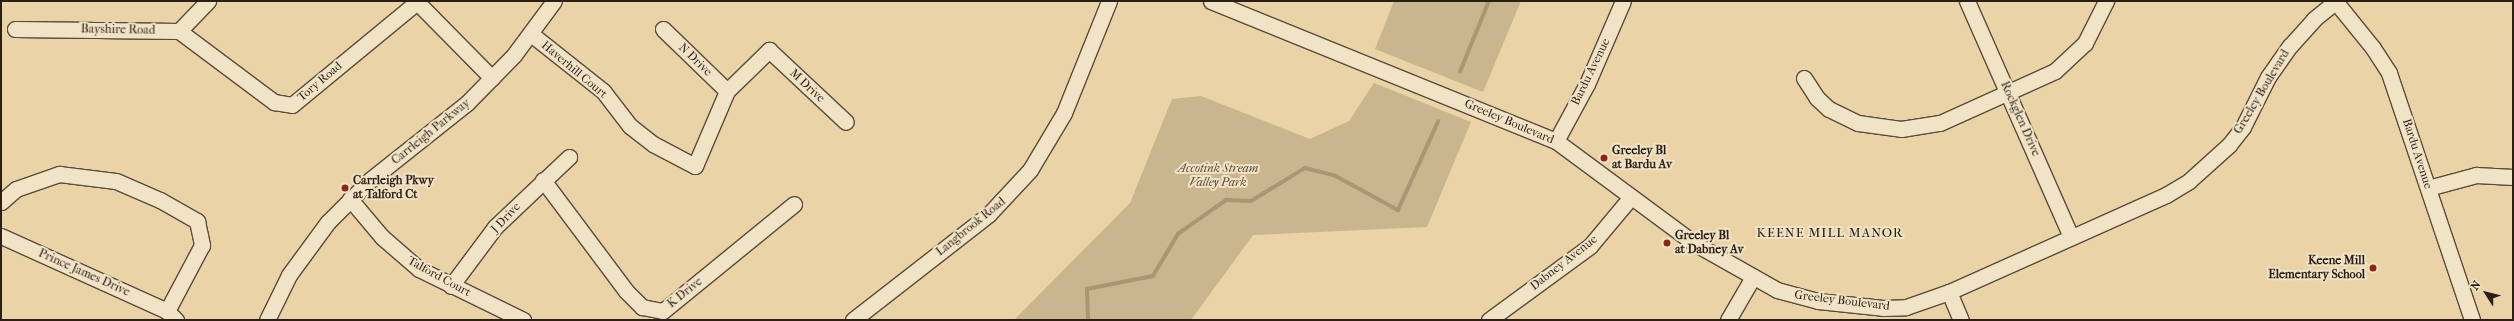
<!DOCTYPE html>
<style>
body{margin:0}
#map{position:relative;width:2514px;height:321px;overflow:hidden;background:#ead4a7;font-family:"IM FELL French Canon",serif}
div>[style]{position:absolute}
.green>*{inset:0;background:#c9b58e}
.stream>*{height:3.5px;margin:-1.75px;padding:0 1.75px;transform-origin:1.75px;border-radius:1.75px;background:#a99675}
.roads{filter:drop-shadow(1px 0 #5a4c3a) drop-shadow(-1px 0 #5a4c3a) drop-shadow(0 1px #5a4c3a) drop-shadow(0 -1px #5a4c3a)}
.minor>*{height:15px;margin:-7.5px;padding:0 7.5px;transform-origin:7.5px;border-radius:7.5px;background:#f1e3c6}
.dots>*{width:11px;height:11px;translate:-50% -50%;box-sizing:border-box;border:2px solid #f1e3c6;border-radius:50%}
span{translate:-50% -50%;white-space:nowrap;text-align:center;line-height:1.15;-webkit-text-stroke:4px #f1e3c6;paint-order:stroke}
.street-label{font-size:12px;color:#2a1f15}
.poi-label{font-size:12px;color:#2a1f15;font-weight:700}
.left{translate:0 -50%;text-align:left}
.right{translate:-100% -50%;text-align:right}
.park-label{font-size:12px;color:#5a4c39;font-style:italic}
.neighbourhood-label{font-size:13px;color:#2a1f15;letter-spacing:1px}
.frame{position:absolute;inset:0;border:2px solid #2a1f15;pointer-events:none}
.north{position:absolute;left:2466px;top:273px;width:40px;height:40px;-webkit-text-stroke:3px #f1e3c6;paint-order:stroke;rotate:306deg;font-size:11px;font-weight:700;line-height:16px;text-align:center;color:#2a1f15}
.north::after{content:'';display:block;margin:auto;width:14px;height:18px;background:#2a1f15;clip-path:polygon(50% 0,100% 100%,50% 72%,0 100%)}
</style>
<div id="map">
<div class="green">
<i style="clip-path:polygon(1394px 1px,1521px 1px,1483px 92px,1375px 49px)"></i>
<i style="clip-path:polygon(1374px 83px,1471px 122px,1427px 227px,1253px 235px,1191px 320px,1014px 320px,1130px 203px,1172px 99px,1201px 96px,1310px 139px,1349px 121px)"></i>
</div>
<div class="stream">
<i style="left:1460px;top:72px;width:77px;rotate:-67.8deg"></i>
<i style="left:1088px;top:320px;width:31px;rotate:-92deg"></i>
<i style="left:1087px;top:289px;width:67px;rotate:-11.1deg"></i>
<i style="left:1153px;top:276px;width:49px;rotate:-59.2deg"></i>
<i style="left:1178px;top:234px;width:59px;rotate:-35.3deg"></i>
<i style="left:1226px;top:200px;width:25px;rotate:2deg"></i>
<i style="left:1251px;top:201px;width:63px;rotate:-31.4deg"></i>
<i style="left:1305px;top:168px;width:32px;rotate:14deg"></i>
<i style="left:1336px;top:176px;width:71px;rotate:28.7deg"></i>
<i style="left:1398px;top:210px;width:97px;rotate:-65.6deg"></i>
</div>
<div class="roads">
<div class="minor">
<i style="left:416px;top:1px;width:108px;rotate:45.4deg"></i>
<i style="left:1211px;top:1px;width:372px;rotate:22.1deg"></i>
<i style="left:1556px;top:141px;width:172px;rotate:36.5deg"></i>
<i style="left:1694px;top:243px;width:95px;rotate:29.5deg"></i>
<i style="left:1777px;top:290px;width:42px;rotate:15deg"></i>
<i style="left:1818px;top:301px;width:65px;rotate:6.1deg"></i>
<i style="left:1883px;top:308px;width:23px;rotate:-2deg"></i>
<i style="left:1906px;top:307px;width:46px;rotate:-19.2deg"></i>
<i style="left:1949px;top:292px;width:238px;rotate:-24.1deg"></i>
<i style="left:2166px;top:195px;width:27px;rotate:-31deg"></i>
<i style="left:2189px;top:181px;width:54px;rotate:-42deg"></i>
<i style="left:2229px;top:145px;width:23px;rotate:-52deg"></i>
<i style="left:2243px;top:127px;width:56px;rotate:-63.4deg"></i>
<i style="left:2268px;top:77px;width:38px;rotate:-55deg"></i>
<i style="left:2290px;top:46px;width:36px;rotate:-48deg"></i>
<i style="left:2314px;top:19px;width:28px;rotate:-39deg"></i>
<i style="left:1967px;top:1px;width:258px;rotate:66.2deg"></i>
<i style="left:2335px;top:1px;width:60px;rotate:51deg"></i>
<i style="left:2373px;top:48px;width:30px;rotate:57deg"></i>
<i style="left:2389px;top:73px;width:261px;rotate:71.4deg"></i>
<i style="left:15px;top:29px;width:164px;rotate:0.7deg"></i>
<i style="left:179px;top:31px;width:42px;rotate:-46deg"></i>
<i style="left:663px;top:29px;width:89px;rotate:44.1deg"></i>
<i style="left:179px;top:31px;width:119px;rotate:36.8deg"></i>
<i style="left:274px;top:102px;width:18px;rotate:9deg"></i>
<i style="left:292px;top:105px;width:162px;rotate:-39.5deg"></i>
<i style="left:531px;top:34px;width:92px;rotate:38.4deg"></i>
<i style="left:603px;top:91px;width:44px;rotate:52.4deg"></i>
<i style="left:630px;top:126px;width:29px;rotate:38deg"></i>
<i style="left:653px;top:144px;width:47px;rotate:27.6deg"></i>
<i style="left:695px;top:166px;width:82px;rotate:-66.9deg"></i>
<i style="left:727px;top:91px;width:59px;rotate:-44.3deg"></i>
<i style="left:769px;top:50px;width:105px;rotate:43.1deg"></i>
<i style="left:1804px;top:78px;width:24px;rotate:57deg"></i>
<i style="left:1817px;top:98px;width:16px;rotate:43deg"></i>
<i style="left:1829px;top:109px;width:32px;rotate:26deg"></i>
<i style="left:1858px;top:123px;width:43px;rotate:7.9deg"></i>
<i style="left:1901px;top:129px;width:39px;rotate:-9deg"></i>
<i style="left:1940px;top:123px;width:126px;rotate:-24.3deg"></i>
<i style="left:2055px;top:71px;width:41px;rotate:-43deg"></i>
<i style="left:2085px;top:43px;width:47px;rotate:-63.4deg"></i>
<i style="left:1556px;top:141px;width:65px;rotate:-61.5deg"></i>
<i style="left:1587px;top:84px;width:90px;rotate:-66.6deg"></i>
<i style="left:543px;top:180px;width:139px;rotate:53.2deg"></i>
<i style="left:626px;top:291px;width:23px;rotate:45deg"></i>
<i style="left:642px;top:307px;width:21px;rotate:11deg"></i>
<i style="left:663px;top:311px;width:169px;rotate:-39.2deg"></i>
<i style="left:2428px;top:188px;width:50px;rotate:-15.2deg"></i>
<i style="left:2476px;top:175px;width:37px;rotate:3deg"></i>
<i style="left:350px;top:199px;width:50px;rotate:49.9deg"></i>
<i style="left:382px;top:237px;width:49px;rotate:40.9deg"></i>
<i style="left:419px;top:269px;width:116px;rotate:26.1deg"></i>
<i style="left:1px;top:202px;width:20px;rotate:-41deg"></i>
<i style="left:16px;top:189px;width:46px;rotate:-19.2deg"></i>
<i style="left:59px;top:174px;width:57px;rotate:7deg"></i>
<i style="left:116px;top:181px;width:48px;rotate:23.4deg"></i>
<i style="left:160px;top:200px;width:43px;rotate:29.6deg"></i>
<i style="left:197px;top:221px;width:25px;rotate:78deg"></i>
<i style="left:202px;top:245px;width:75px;rotate:117.9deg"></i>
<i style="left:1px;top:236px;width:182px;rotate:24.3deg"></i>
<i style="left:167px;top:311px;width:13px;rotate:45deg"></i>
<i style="left:451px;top:286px;width:74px;rotate:-53.3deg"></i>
<i style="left:495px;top:227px;width:102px;rotate:-43.4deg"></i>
<i style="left:1949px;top:292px;width:30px;rotate:67deg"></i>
<i style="left:267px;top:320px;width:50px;rotate:-63.9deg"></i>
<i style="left:289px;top:275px;width:66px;rotate:-53.7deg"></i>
<i style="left:328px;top:222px;width:59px;rotate:-45deg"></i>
<i style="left:370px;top:180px;width:124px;rotate:-38.4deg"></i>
<i style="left:467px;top:103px;width:67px;rotate:-45.6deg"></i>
<i style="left:514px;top:55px;width:67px;rotate:-53.5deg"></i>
<i style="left:853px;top:320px;width:172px;rotate:-37.9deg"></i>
<i style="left:989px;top:214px;width:60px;rotate:-47deg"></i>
<i style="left:1030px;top:170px;width:66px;rotate:-59.2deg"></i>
<i style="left:1064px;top:113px;width:121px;rotate:-68.1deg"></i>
<i style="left:1489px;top:320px;width:125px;rotate:-36.2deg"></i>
<i style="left:1590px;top:246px;width:64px;rotate:-50.1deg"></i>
<i style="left:1728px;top:320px;width:50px;rotate:-59.8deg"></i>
</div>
</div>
<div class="dots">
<i style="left:1604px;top:158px;background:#8f2418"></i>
<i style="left:345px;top:188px;background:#8f2418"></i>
<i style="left:1667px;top:243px;background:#8f2418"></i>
<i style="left:2373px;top:268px;background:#8f2418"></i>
</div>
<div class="street-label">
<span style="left:118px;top:30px;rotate:1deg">Bayshire Road</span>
<span style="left:695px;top:60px;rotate:44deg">N Drive</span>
<span style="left:574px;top:70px;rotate:40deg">Haverhill Court</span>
<span style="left:1591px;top:72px;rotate:-64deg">Bardu Avenue</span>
<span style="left:320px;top:82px;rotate:-40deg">Tory Road</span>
<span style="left:807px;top:86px;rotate:43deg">M Drive</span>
<span style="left:2262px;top:92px;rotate:-59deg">Greeley Boulevard</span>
<span style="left:2020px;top:119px;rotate:66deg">Rockglen Drive</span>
<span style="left:1509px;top:122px;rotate:23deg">Greeley Boulevard</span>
<span style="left:431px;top:132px;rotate:-39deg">Carrleigh Parkway</span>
<span style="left:2417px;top:154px;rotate:72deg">Bardu Avenue</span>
<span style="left:506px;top:218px;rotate:-47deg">J Drive</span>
<span style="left:971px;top:227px;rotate:-39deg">Langbrook Road</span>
<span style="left:1564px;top:263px;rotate:-38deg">Dabney Avenue</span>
<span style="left:84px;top:273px;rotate:24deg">Prince James Drive</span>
<span style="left:439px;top:277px;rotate:29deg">Talford Court</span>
<span style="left:685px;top:293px;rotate:-39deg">K Drive</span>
<span style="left:1842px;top:301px;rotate:7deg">Greeley Boulevard</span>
</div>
<div class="poi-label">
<span class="left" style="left:1612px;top:158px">Greeley Bl<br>at Bardu Av</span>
<span class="left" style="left:353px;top:188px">Carrleigh Pkwy<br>at Talford Ct</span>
<span class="left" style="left:1675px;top:243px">Greeley Bl<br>at Dabney Av</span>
<span class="right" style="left:2365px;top:268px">Keene Mill<br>Elementary School</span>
</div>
<div class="park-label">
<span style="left:1218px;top:176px">Accotink Stream<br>Valley Park</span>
</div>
<div class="neighbourhood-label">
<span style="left:1830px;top:233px">KEENE MILL MANOR</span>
</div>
<div class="frame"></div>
<div class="north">N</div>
</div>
